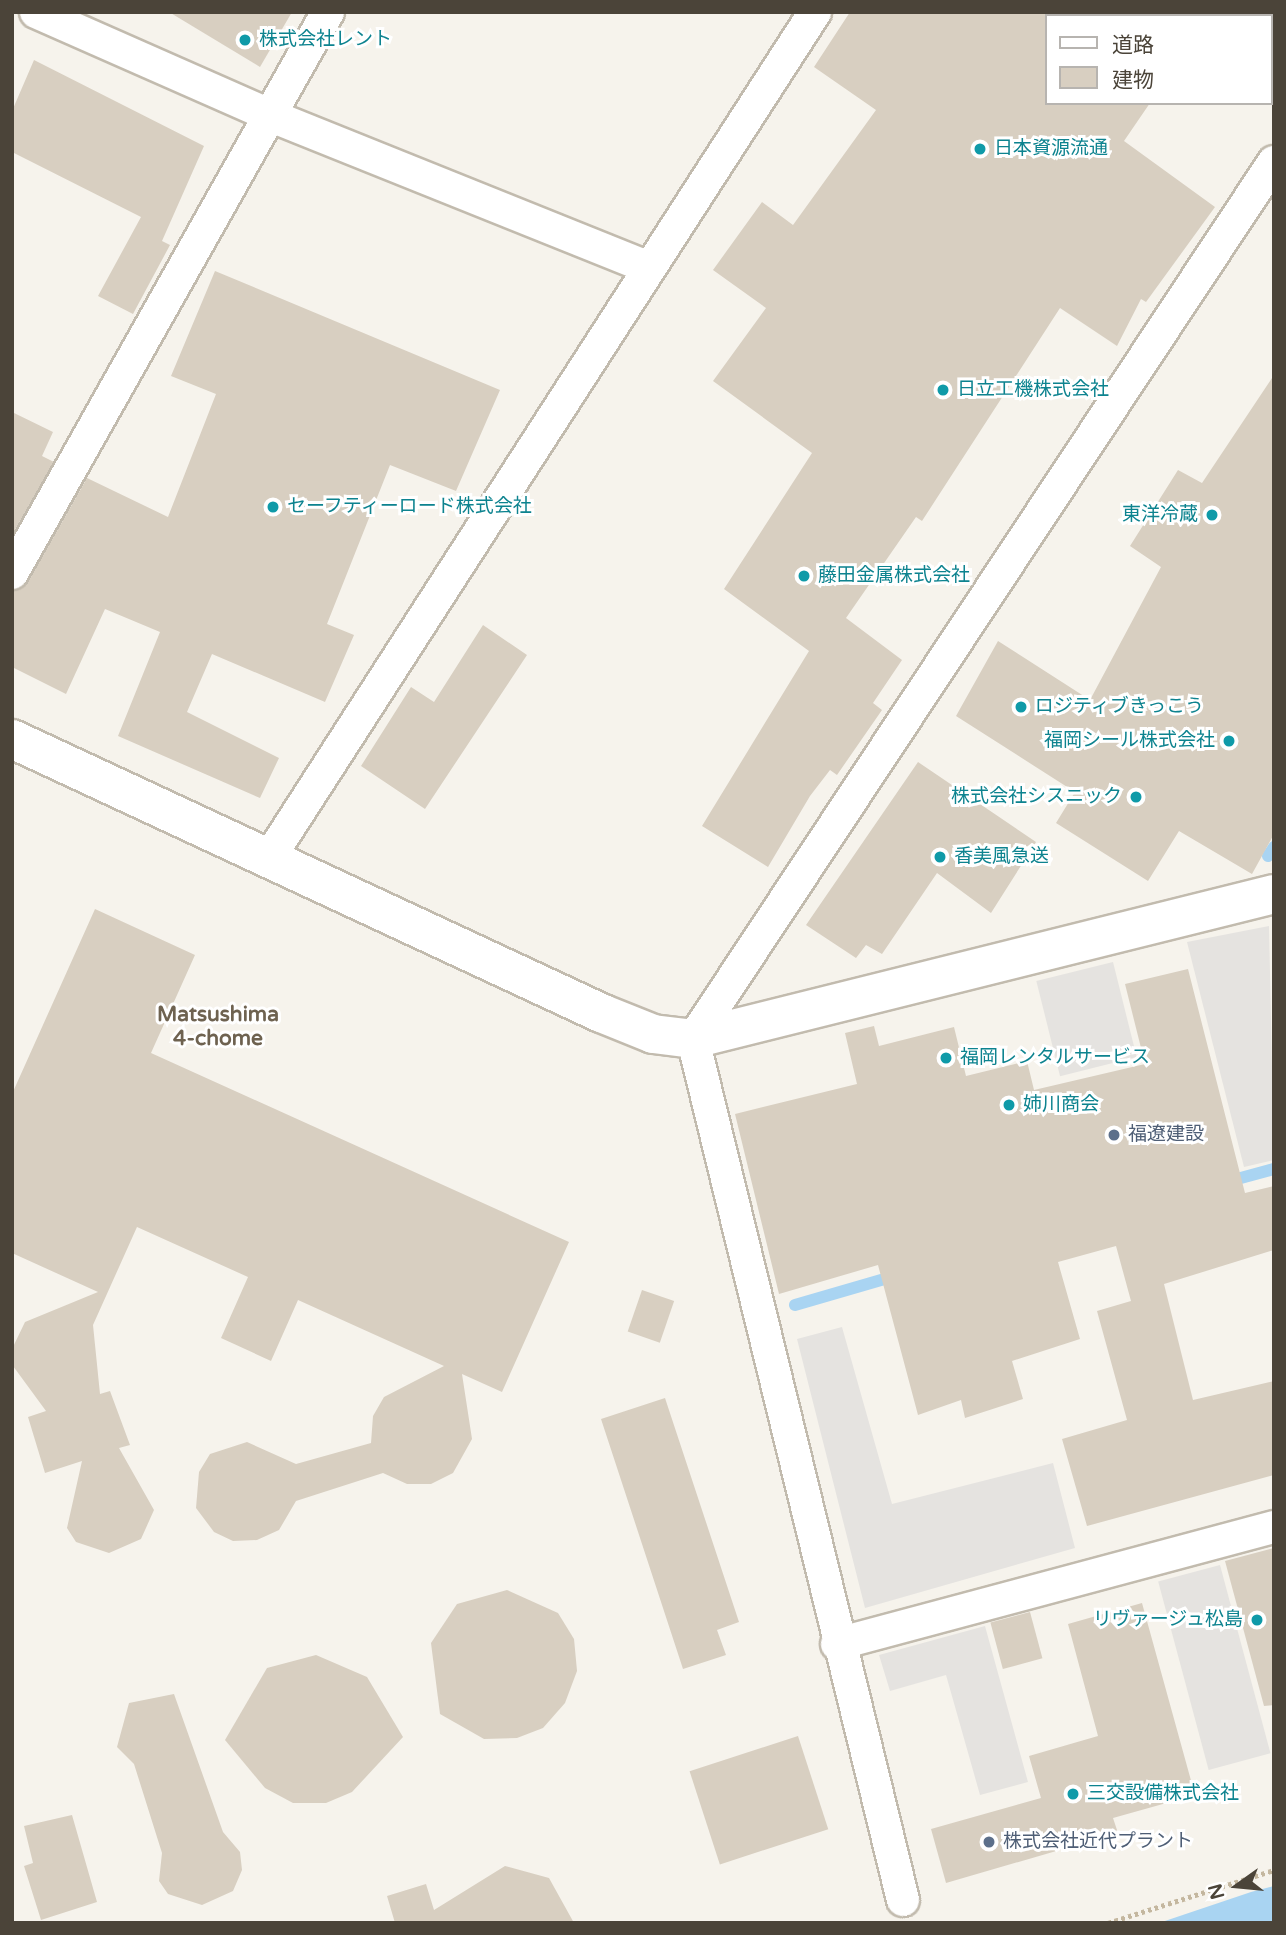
<!DOCTYPE html>
<meta charset="utf-8">
<style>
body{margin:0}
#map{position:relative;width:1286px;height:1935px;overflow:hidden;background:#f6f3ec;font-family:"Varela Round","Noto Sans JP",sans-serif}
div>[style]{position:absolute}
.parking>*{inset:0;background:#e5e3e0;transform-origin:0 0}
.water>*{inset:0;background:#a9d4f2}
.stream>*{height:12px;margin:-6px;padding:0 6px;transform-origin:6px;border-radius:6px;background:#a9d4f2}
.building>*{inset:0;background:#d8cfc1;transform-origin:0 0}
.path>*{height:4.5px;margin-top:-2.25px;transform-origin:0;background:repeating-linear-gradient(90deg,#c4b79f 0 3.5px,transparent 0 7px)}
.roads{filter:drop-shadow(2px 0 #c2bbae) drop-shadow(-2px 0 #c2bbae) drop-shadow(0 2px #c2bbae) drop-shadow(0 -2px #c2bbae)}
.minor>*{height:32px;margin:-16px;padding:0 16px;transform-origin:16px;border-radius:16px;background:#fff}
.tertiary>*{height:38px;margin:-19px;padding:0 19px;transform-origin:19px;border-radius:19px;background:#fff}
.dots>*{width:19px;height:19px;translate:-50% -50%;box-sizing:border-box;border:4px solid #fff;border-radius:50%}
span{translate:-50% -50%;white-space:nowrap;text-align:center;line-height:1.15;-webkit-text-stroke:6px #fff;paint-order:stroke}
.culture-label{font-size:19px;color:#0d838f}
.left{translate:0 -50%;text-align:left}
.right{translate:-100% -50%;text-align:right}
.service-label{font-size:19px;color:#4e5e75}
.neighbourhood-label{font-size:21px;color:#6e6250;font-weight:700}
.frame{position:absolute;inset:0;border:14px solid #4b4439;pointer-events:none}
.legend{position:absolute;left:1045px;top:14px;width:228px;height:91px;box-sizing:border-box;background:#fff;border:2px solid #b7b4b0;margin:0;padding:9px 12px;list-style:none;font-size:21px;color:#4b4439}
.legend li{display:flex;align-items:center;gap:14px;height:35px}
.legend b{width:35px;border:2px solid #b7b4b0}
.north{position:absolute;left:1202px;top:1851px;width:70px;height:70px;-webkit-text-stroke:5px #fff;paint-order:stroke;rotate:255deg;font-size:19px;font-weight:700;line-height:28px;text-align:center;color:#4b4439}
.north::after{content:'';display:block;margin:auto;width:24px;height:32px;background:#4b4439;clip-path:polygon(50% 0,100% 100%,50% 72%,0 100%)}
</style>
<div id="map">
<div class="parking">
<i style="clip-path:polygon(1269px 926px,1274px 1160px,1244px 1167px,1187px 942px)"></i>
<i style="left:1113px;top:962px;width:98px;height:79px;rotate:76deg"></i>
<i style="clip-path:polygon(842px 1327px,892px 1504px,1053px 1463px,1075px 1548px,865px 1608px,797px 1339px)"></i>
<i style="left:1220px;top:1565px;width:195px;height:64px;rotate:75deg"></i>
<i style="clip-path:polygon(985px 1626px,1028px 1782px,980px 1795px,946px 1675px,890px 1691px,879px 1655px)"></i>
</div>
<div class="water">
<i style="clip-path:polygon(1274px 1886px,1274px 1923px,1159px 1923px,1251px 1892px)"></i>
</div>
<div class="stream">
<i style="left:1268px;top:856px;width:11px;rotate:-56deg"></i>
<i style="left:1226px;top:1182px;width:50px;rotate:-15.2deg"></i>
<i style="left:795px;top:1305px;width:104px;rotate:-16.2deg"></i>
</div>
<div class="building">
<i style="clip-path:polygon(169px 12px,292px 12px,260px 67px)"></i>
<i style="clip-path:polygon(850px 12px,1046px 12px,1046px 103px,1150px 103px,1124px 141px,1215px 207px,1146px 302px,1141px 299px,1117px 346px,1060px 308px,922px 521px,916px 517px,846px 618px,902px 660px,873px 703px,882px 710px,837px 775px,830px 770px,810px 796px,768px 867px,702px 826px,809px 651px,724px 589px,812px 453px,713px 381px,766px 308px,713px 270px,762px 202px,793px 225px,876px 110px,814px 67px)"></i>
<i style="clip-path:polygon(34px 60px,204px 146px,162px 241px,170px 245px,133px 314px,98px 296px,141px 217px,12px 152px,12px 111px)"></i>
<i style="clip-path:polygon(215px 271px,500px 390px,456px 491px,390px 465px,327px 624px,354px 635px,325px 702px,212px 654px,187px 712px,279px 758px,260px 798px,118px 736px,160px 632px,105px 609px,66px 694px,12px 667px,12px 591px,28px 582px,87px 478px,168px 517px,216px 394px,171px 376px)"></i>
<i style="clip-path:polygon(1274px 375px,1274px 834px,1252px 874px,1179px 831px,1148px 881px,1056px 823px,1075px 792px,956px 716px,998px 641px,1090px 700px,1161px 567px,1130px 546px,1178px 470px,1202px 483px)"></i>
<i style="clip-path:polygon(12px 412px,53px 432px,42px 456px,54px 462px,12px 535px)"></i>
<i style="clip-path:polygon(483px 625px,527px 655px,425px 809px,361px 766px,411px 687px,434px 702px)"></i>
<i style="clip-path:polygon(918px 762px,1036px 842px,991px 913px,937px 873px,882px 954px,866px 945px,856px 958px,806px 925px)"></i>
<i style="clip-path:polygon(95px 909px,195px 955px,151px 1053px,569px 1242px,502px 1392px,462px 1374px,472px 1439px,453px 1473px,431px 1484px,407px 1484px,383px 1473px,296px 1501px,279px 1530px,257px 1540px,233px 1541px,214px 1532px,196px 1508px,199px 1472px,210px 1454px,247px 1442px,296px 1464px,371px 1443px,373px 1416px,384px 1397px,444px 1366px,298px 1300px,271px 1361px,221px 1338px,248px 1277px,137px 1227px,93px 1325px,100px 1394px,110px 1391px,130px 1445px,119px 1448px,154px 1510px,141px 1539px,109px 1553px,76px 1542px,67px 1528px,82px 1461px,45px 1473px,28px 1417px,46px 1411px,13px 1366px,12px 1349px,25px 1322px,98px 1292px,12px 1253px,12px 1094px)"></i>
<i style="clip-path:polygon(1188px 969px,1245px 1193px,1274px 1186px,1274px 1250px,1164px 1284px,1193px 1400px,1274px 1381px,1274px 1475px,1087px 1526px,1062px 1439px,1127px 1420px,1097px 1311px,1131px 1301px,1116px 1246px,1058px 1262px,1080px 1339px,1012px 1361px,1023px 1399px,965px 1418px,961px 1400px,918px 1415px,878px 1265px,779px 1294px,735px 1114px,857px 1084px,845px 1033px,874px 1026px,879px 1046px,954px 1027px,966px 1076px,1027px 1061px,1034px 1090px,1145px 1064px,1125px 984px)"></i>
<i style="left:642px;top:1290px;width:34px;height:44px;rotate:19deg"></i>
<i style="clip-path:polygon(665px 1398px,739px 1622px,717px 1630px,726px 1655px,683px 1669px,601px 1419px)"></i>
<i style="clip-path:polygon(1274px 1548px,1274px 1705px,1264px 1706px,1225px 1561px)"></i>
<i style="clip-path:polygon(507px 1590px,558px 1613px,574px 1639px,577px 1671px,565px 1703px,543px 1728px,517px 1738px,484px 1739px,440px 1714px,431px 1643px,457px 1604px)"></i>
<i style="clip-path:polygon(1142px 1603px,1195px 1795px,1113px 1818px,1118px 1833px,946px 1883px,931px 1829px,1041px 1798px,1029px 1756px,1098px 1736px,1068px 1624px)"></i>
<i style="left:1030px;top:1612px;width:48px;height:41px;rotate:75deg"></i>
<i style="clip-path:polygon(316px 1655px,367px 1677px,403px 1737px,352px 1792px,326px 1803px,293px 1803px,265px 1788px,225px 1740px,267px 1668px)"></i>
<i style="clip-path:polygon(174px 1694px,223px 1832px,240px 1852px,242px 1870px,233px 1891px,202px 1905px,168px 1894px,159px 1881px,162px 1853px,134px 1764px,117px 1747px,129px 1703px)"></i>
<i style="left:798px;top:1736px;width:98px;height:114px;rotate:72deg"></i>
<i style="clip-path:polygon(72px 1815px,97px 1902px,41px 1920px,24px 1866px,33px 1863px,24px 1826px)"></i>
<i style="clip-path:polygon(505px 1866px,549px 1878px,574px 1923px,395px 1923px,387px 1896px,426px 1884px,434px 1910px)"></i>
</div>
<div class="path">
<i style="left:1108px;top:1923px;width:174px;rotate:-17.7deg"></i>
</div>
<div class="roads">
<div class="minor">
<i style="left:36px;top:12px;width:255px;rotate:23.8deg"></i>
<i style="left:269px;top:115px;width:407px;rotate:21.9deg"></i>
<i style="left:12px;top:573px;width:644px;rotate:-60.61deg"></i>
<i style="left:269px;top:858px;width:1007px;rotate:-57.16deg"></i>
<i style="left:837px;top:1644px;width:452px;rotate:-15deg"></i>
<i style="left:903px;top:1900px;width:886px;rotate:-103.71deg"></i>
<i style="left:693px;top:1039px;width:1052px;rotate:-56.48deg"></i>
</div>
<div class="tertiary">
<i style="left:12px;top:739px;width:650px;rotate:24.95deg"></i>
<i style="left:601px;top:1013px;width:56px;rotate:22deg"></i>
<i style="left:653px;top:1034px;width:40px;rotate:7.1deg"></i>
<i style="left:693px;top:1039px;width:599px;rotate:-14.01deg"></i>
</div>
</div>
<div class="dots">
<i style="left:245px;top:40px;background:#0f9aa8"></i>
<i style="left:980px;top:149px;background:#0f9aa8"></i>
<i style="left:943px;top:390px;background:#0f9aa8"></i>
<i style="left:273px;top:507px;background:#0f9aa8"></i>
<i style="left:1212px;top:515px;background:#0f9aa8"></i>
<i style="left:804px;top:576px;background:#0f9aa8"></i>
<i style="left:1021px;top:707px;background:#0f9aa8"></i>
<i style="left:1229px;top:741px;background:#0f9aa8"></i>
<i style="left:1136px;top:797px;background:#0f9aa8"></i>
<i style="left:940px;top:857px;background:#0f9aa8"></i>
<i style="left:946px;top:1058px;background:#0f9aa8"></i>
<i style="left:1009px;top:1105px;background:#0f9aa8"></i>
<i style="left:1114px;top:1135px;background:#5c6f8a"></i>
<i style="left:1257px;top:1620px;background:#0f9aa8"></i>
<i style="left:1073px;top:1794px;background:#0f9aa8"></i>
<i style="left:989px;top:1842px;background:#5c6f8a"></i>
</div>
<div class="culture-label">
<span class="left" style="left:259px;top:40px">株式会社レント</span>
<span class="left" style="left:994px;top:149px">日本資源流通</span>
<span class="left" style="left:957px;top:390px">日立工機株式会社</span>
<span class="left" style="left:287px;top:507px">セーフティーロード株式会社</span>
<span class="right" style="left:1198px;top:515px">東洋冷蔵</span>
<span class="left" style="left:818px;top:576px">藤田金属株式会社</span>
<span class="left" style="left:1035px;top:707px">ロジティブきっこう</span>
<span class="right" style="left:1215px;top:741px">福岡シール株式会社</span>
<span class="right" style="left:1122px;top:797px">株式会社シスニック</span>
<span class="left" style="left:954px;top:857px">香美風急送</span>
<span class="left" style="left:960px;top:1058px">福岡レンタルサービス</span>
<span class="left" style="left:1023px;top:1105px">姉川商会</span>
<span class="right" style="left:1243px;top:1620px">リヴァージュ松島</span>
<span class="left" style="left:1087px;top:1794px">三交設備株式会社</span>
</div>
<div class="service-label">
<span class="left" style="left:1128px;top:1135px">福遼建設</span>
<span class="left" style="left:1003px;top:1842px">株式会社近代プラント</span>
</div>
<div class="neighbourhood-label">
<span style="left:218px;top:1027px">Matsushima<br>4-chome</span>
</div>
<div class="frame"></div>
<ul class="legend">
<li><b style="height:9px;background:#fff"></b>道路</li>
<li><b style="height:19px;background:#d8cfc1"></b>建物</li>
</ul>
<div class="north">N</div>
</div>
